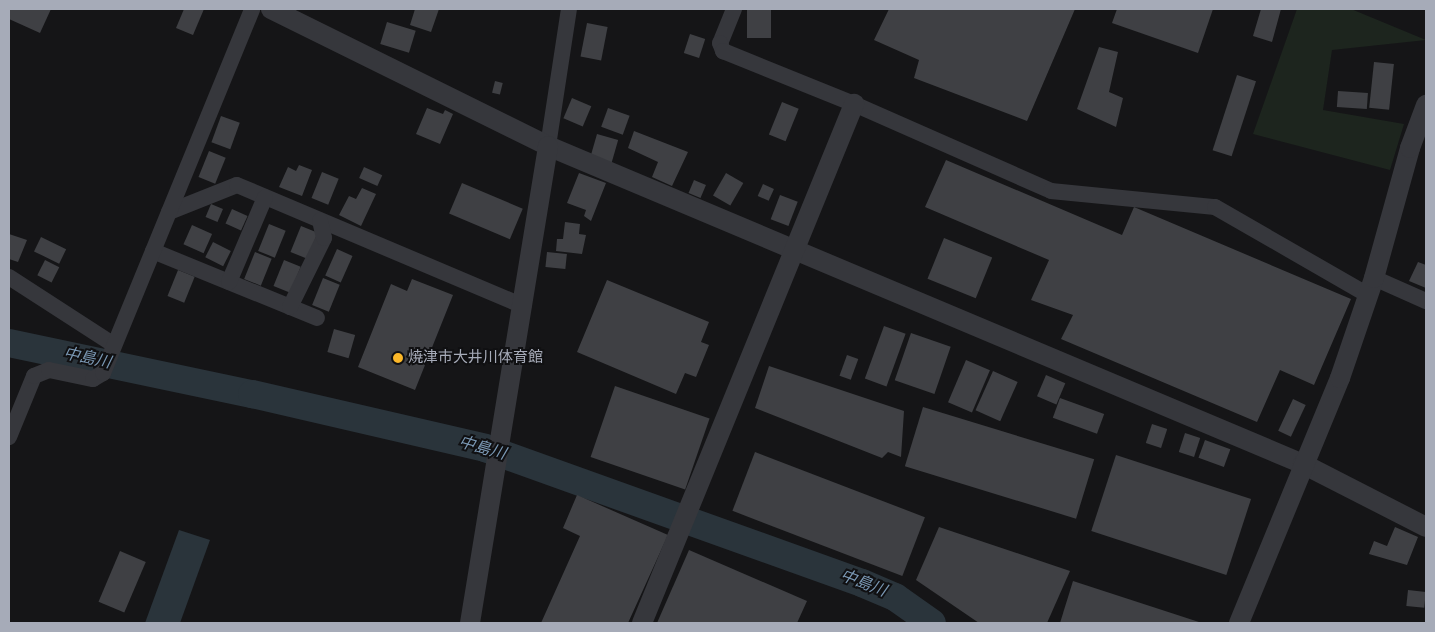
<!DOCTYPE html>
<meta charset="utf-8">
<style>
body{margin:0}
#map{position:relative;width:1435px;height:632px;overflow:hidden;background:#151517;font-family:"Sofia Sans Condensed","Noto Sans JP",sans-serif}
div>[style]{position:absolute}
.green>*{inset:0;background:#1d251e}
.water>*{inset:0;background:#2a343b}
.river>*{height:28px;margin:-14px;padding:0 14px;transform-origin:14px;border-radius:14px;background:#2a343b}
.building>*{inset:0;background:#3f4044;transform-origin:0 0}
.minor>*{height:16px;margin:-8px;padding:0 8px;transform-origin:8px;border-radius:8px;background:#36373c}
.tertiary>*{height:20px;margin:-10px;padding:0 10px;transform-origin:10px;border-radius:10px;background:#36373c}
.dots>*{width:14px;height:14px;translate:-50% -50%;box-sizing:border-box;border:2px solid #101012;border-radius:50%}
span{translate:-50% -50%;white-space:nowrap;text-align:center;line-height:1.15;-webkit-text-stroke:4px #101012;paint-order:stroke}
.poi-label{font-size:15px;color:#a6abb8}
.left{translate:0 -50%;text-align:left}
.water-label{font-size:16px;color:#7b99b5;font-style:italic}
.frame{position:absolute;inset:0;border:10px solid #a6abb8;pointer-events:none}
</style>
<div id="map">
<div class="green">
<i style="clip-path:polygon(1297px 9px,1351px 9px,1426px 40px,1332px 50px,1323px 110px,1404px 124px,1390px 170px,1253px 134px)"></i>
</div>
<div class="water">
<i style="clip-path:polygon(179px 530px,210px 540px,180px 623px,145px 623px)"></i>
</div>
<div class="river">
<i style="left:9px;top:343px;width:248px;rotate:11.9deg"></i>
<i style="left:252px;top:394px;width:239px;rotate:13deg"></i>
<i style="left:485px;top:448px;width:400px;rotate:19.7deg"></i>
<i style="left:862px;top:583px;width:36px;rotate:23deg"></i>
<i style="left:895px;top:597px;width:45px;rotate:35.1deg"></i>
</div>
<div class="building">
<i style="clip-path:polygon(9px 9px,51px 9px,40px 33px,9px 19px)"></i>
<i style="clip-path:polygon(184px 9px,204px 9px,193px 35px,176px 28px)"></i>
<i style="clip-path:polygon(415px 9px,439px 9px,431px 32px,410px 25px)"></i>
<i style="left:747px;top:9px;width:24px;height:29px"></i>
<i style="clip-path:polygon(889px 9px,1075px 9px,1027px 121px,914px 78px,919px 60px,874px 40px)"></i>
<i style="clip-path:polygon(1117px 9px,1213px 9px,1198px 53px,1112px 23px)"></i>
<i style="clip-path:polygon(1261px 9px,1281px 9px,1272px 42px,1253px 36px)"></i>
<i style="left:387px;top:22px;width:30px;height:23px;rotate:17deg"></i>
<i style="left:587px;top:23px;width:21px;height:34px;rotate:11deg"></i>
<i style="left:690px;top:34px;width:16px;height:20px;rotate:18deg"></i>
<i style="clip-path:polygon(1099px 47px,1118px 52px,1109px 92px,1123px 98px,1116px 127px,1077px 109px)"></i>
<i style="left:1374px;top:62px;width:20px;height:46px;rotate:6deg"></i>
<i style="left:1237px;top:75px;width:20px;height:79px;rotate:18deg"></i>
<i style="left:495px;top:81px;width:8px;height:12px;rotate:14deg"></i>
<i style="left:1338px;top:91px;width:30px;height:16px;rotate:4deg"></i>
<i style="left:572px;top:98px;width:21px;height:22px;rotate:23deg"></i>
<i style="left:782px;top:102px;width:18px;height:35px;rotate:22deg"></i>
<i style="clip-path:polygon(427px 108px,443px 114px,445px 110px,453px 114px,440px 144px,416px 134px)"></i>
<i style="left:608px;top:108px;width:23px;height:20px;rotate:20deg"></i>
<i style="left:221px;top:116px;width:20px;height:28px;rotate:20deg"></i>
<i style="clip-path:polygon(634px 131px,688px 152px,672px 186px,652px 177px,658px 162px,628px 148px)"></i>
<i style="left:597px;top:134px;width:22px;height:25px;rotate:16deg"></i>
<i style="left:209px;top:151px;width:18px;height:28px;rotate:22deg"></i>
<i style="clip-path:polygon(946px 160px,1122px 235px,1134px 207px,1351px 299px,1314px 385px,1280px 370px,1257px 422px,1061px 339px,1073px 315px,1031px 300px,1049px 260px,925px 207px)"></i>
<i style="clip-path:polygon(299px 165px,312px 170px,302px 196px,279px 187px,288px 167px,296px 171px)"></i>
<i style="left:364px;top:167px;width:20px;height:12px;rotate:24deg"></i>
<i style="left:322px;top:172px;width:18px;height:28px;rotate:22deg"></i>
<i style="clip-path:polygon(579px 173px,606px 183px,591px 221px,584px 216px,586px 210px,567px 203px)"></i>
<i style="left:726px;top:173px;width:20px;height:26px;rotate:30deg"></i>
<i style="left:694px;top:180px;width:13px;height:14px;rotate:23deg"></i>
<i style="left:462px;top:183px;width:66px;height:33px;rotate:23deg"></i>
<i style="left:763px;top:184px;width:12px;height:13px;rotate:24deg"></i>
<i style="clip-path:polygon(362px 188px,376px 194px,361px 226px,339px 215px,349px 196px,356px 199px)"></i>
<i style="left:780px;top:195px;width:19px;height:26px;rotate:21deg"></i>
<i style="left:211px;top:204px;width:13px;height:14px;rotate:23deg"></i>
<i style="left:232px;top:209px;width:17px;height:16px;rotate:24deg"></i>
<i style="clip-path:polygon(565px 222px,580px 224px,579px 234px,586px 235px,582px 254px,556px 251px,557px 239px,563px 239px)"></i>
<i style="left:269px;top:224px;width:18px;height:29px;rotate:22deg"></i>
<i style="left:192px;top:225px;width:22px;height:21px;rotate:24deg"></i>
<i style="left:301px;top:226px;width:18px;height:28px;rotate:22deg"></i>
<i style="clip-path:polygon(9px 234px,27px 240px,18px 262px,9px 259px)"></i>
<i style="left:41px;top:237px;width:28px;height:16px;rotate:26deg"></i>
<i style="left:944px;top:238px;width:52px;height:44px;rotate:22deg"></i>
<i style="left:213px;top:242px;width:20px;height:17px;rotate:27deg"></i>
<i style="left:337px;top:249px;width:17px;height:29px;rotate:24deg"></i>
<i style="left:255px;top:252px;width:18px;height:29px;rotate:22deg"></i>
<i style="left:547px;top:252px;width:20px;height:15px;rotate:6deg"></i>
<i style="left:45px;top:260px;width:16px;height:17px;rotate:27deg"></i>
<i style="left:284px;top:260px;width:18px;height:28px;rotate:22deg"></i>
<i style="clip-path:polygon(1418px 262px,1426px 265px,1426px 288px,1409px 281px)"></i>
<i style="left:178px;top:270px;width:18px;height:28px;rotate:22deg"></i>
<i style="left:323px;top:278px;width:18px;height:29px;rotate:22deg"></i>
<i style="clip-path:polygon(412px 279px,453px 295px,415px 390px,358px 367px,391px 284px,407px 291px)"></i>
<i style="clip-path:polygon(607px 280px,709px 322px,701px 342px,709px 345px,696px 377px,685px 373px,676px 394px,577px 352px)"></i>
<i style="left:884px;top:326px;width:23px;height:56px;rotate:20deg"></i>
<i style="left:334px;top:329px;width:22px;height:24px;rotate:16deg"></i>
<i style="left:911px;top:333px;width:42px;height:50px;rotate:19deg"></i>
<i style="left:847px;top:355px;width:12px;height:22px;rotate:20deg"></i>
<i style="left:966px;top:360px;width:26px;height:46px;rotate:23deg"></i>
<i style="clip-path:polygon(769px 366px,904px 411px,901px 457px,888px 452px,882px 458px,755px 408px)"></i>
<i style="left:993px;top:371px;width:27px;height:43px;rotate:24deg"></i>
<i style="left:1046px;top:375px;width:21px;height:23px;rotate:23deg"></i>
<i style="left:615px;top:386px;width:100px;height:75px;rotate:19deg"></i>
<i style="left:1060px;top:398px;width:47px;height:21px;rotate:20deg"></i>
<i style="left:1293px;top:399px;width:14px;height:35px;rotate:25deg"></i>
<i style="left:923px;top:407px;width:179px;height:62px;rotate:17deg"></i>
<i style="left:1152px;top:424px;width:16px;height:20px;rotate:18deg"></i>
<i style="left:1185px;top:433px;width:16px;height:20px;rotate:18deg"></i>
<i style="left:1205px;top:440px;width:27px;height:19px;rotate:20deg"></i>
<i style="left:755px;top:452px;width:182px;height:63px;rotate:21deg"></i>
<i style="left:1116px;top:455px;width:142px;height:80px;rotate:18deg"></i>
<i style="clip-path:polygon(577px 495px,668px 535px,628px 623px,541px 623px,580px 536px,563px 528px)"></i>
<i style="clip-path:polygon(939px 527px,1070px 571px,1047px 623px,979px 623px,916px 580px)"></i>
<i style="clip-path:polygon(1395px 527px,1418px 537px,1407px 565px,1369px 554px,1374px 541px,1387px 546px)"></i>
<i style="clip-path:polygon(689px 550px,807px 601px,797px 623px,657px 623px)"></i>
<i style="left:120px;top:551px;width:28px;height:55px;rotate:23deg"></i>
<i style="clip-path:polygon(1073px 581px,1202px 623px,1060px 623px)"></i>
<i style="left:1408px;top:590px;width:18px;height:16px;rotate:6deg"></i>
</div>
<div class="minor">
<i style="left:734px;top:9px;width:37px;rotate:112deg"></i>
<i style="left:720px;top:43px;width:9px;rotate:69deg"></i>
<i style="left:723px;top:51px;width:141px;rotate:22deg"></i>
<i style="left:854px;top:104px;width:215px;rotate:23.8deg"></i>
<i style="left:1051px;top:191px;width:165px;rotate:5.6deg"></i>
<i style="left:1215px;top:207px;width:177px;rotate:29.9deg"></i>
<i style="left:548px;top:146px;width:139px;rotate:-81.3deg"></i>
<i style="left:169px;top:212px;width:73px;rotate:-21.7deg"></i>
<i style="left:237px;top:185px;width:311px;rotate:22.9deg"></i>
<i style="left:153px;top:251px;width:177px;rotate:22.2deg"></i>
<i style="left:9px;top:277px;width:125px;rotate:32.9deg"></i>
<i style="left:1374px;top:278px;width:57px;rotate:23.9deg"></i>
<i style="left:229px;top:282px;width:92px;rotate:-67deg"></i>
<i style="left:290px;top:307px;width:77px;rotate:-63.8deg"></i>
<i style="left:324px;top:238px;width:18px;rotate:-103deg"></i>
<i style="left:9px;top:437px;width:66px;rotate:-67.7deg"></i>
<i style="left:34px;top:376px;width:16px;rotate:-22deg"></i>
<i style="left:49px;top:370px;width:45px;rotate:11.6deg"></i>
<i style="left:93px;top:379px;width:12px;rotate:-31deg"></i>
<i style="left:103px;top:373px;width:393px;rotate:-67.7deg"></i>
</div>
<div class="tertiary">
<i style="left:271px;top:9px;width:309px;rotate:26.3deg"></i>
<i style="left:548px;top:146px;width:819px;rotate:22.84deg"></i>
<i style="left:1303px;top:464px;width:138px;rotate:27.1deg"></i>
<i style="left:470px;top:623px;width:483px;rotate:-80.7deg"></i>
<i style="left:642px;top:623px;width:561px;rotate:-67.78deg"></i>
<i style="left:1239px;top:623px;width:265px;rotate:-67.6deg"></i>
<i style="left:1340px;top:378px;width:106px;rotate:-71.2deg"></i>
<i style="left:1374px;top:278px;width:135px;rotate:-74.5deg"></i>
<i style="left:1410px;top:148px;width:46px;rotate:-69.6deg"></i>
</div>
<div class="dots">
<i style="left:398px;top:358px;background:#fbb729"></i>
</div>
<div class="poi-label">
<span class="left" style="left:408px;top:358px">焼津市大井川体育館</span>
</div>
<div class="water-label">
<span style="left:87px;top:359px;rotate:12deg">中島川</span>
<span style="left:482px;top:449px;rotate:16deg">中島川</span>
<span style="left:863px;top:584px;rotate:21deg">中島川</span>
</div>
<div class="frame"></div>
</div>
